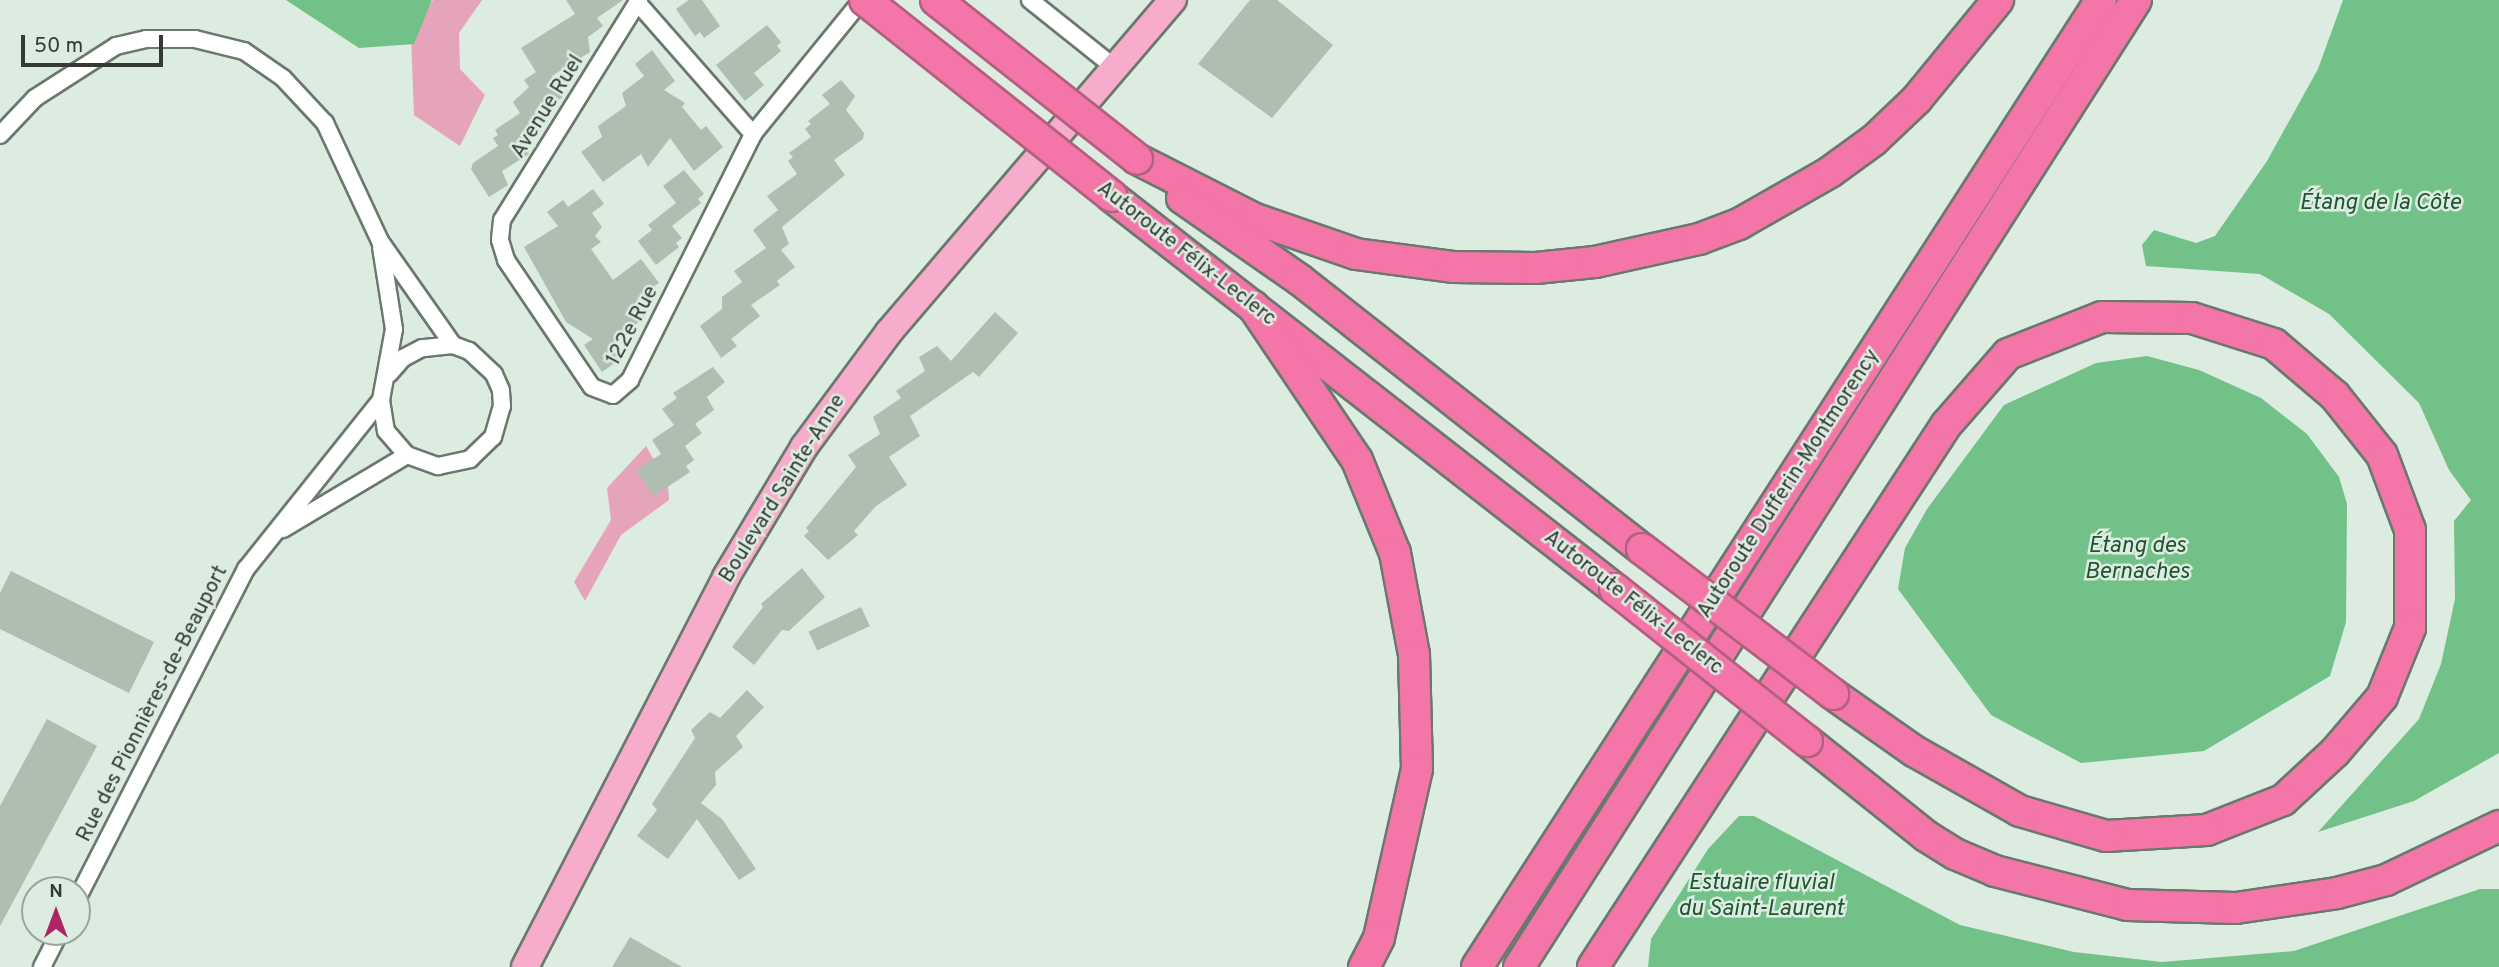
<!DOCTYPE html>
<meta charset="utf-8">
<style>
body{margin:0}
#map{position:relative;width:2499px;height:967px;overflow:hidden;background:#dcece0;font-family:Overpass,sans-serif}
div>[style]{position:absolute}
.green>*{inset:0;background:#e6a4bb}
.water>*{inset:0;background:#72c188}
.building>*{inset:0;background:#aebeb1;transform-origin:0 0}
.roads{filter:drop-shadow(2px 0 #6a786d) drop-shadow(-2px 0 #6a786d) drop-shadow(0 2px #6a786d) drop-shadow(0 -2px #6a786d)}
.street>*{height:16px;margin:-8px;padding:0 8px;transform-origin:8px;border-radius:8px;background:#fff}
.primary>*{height:26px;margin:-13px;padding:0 13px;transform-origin:13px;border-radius:13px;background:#f8accb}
.highway>*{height:30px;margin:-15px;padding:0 15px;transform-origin:15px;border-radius:15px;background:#f475a8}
.bridges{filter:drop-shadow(2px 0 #b16080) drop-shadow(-2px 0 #b16080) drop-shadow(0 2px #b16080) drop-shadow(0 -2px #b16080)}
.highway-bridge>*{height:30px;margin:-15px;padding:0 15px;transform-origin:15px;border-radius:15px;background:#f475a8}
span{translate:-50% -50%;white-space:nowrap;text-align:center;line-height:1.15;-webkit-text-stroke:5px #dcece0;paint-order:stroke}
.street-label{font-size:21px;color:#343a36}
.water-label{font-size:23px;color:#1d5631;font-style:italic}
.north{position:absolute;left:21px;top:876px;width:70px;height:70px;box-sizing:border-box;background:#dcece0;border:2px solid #99a59c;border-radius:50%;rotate:0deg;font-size:19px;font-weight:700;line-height:28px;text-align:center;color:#343a36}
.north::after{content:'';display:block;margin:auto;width:24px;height:32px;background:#ae2567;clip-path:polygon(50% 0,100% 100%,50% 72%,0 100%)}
.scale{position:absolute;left:21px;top:35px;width:142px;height:32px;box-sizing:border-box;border:4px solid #343a36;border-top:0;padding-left:9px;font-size:21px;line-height:24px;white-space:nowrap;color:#343a36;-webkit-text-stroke:5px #dcece0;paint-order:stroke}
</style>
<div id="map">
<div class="green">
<i style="clip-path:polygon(433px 0,482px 0,459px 33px,460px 69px,485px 95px,460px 146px,414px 115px,411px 36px)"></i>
<i style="clip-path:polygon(646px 446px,668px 485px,669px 500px,621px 535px,585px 601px,574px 582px,611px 520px,607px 488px)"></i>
</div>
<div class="water">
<i style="clip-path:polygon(286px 0,432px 0,414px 44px,359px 48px)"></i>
<i style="clip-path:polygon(2343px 0,2499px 0,2499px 753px,2414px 801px,2318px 832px,2419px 719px,2441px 664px,2455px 599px,2454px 521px,2471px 500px,2449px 470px,2419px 403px,2329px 314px,2260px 274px,2146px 266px,2142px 245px,2154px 230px,2196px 243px,2215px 236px,2267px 161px,2318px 69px)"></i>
<i style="clip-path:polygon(2147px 356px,2199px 370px,2261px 398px,2307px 434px,2339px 477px,2347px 504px,2346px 622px,2330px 676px,2204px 751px,2081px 763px,1991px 715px,1898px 589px,1905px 548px,1927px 509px,2004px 405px,2096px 363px)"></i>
<i style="clip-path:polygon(1739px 816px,1754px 816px,1960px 925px,2074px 952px,2162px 962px,2294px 951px,2480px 889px,2499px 889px,2499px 967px,1648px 967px,1651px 939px,1708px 849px)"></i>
</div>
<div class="building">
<i style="clip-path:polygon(566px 0,623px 0,597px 18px,603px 26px,588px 37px,590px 52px,552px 76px,563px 97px,546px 108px,551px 115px,520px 135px,529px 154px,502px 171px,508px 185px,489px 197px,471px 169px,473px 163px,498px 146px,493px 138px,498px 135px,495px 130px,520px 113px,513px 102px,529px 87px,524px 80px,536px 72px,521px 48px,575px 14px)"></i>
<i style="clip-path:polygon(689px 0,702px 0,720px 26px,704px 38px,700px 32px,695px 36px,676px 9px)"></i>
<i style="clip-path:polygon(1250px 0,1277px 0,1333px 45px,1272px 118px,1198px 64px)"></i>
<i style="clip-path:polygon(767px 25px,781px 42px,777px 46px,781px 51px,754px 73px,764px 85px,745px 101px,716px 65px)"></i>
<i style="clip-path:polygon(652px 50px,675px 81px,664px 90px,685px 103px,682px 107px,701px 130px,706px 126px,723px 147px,694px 171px,670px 138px,648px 167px,641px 154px,603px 182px,581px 152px,602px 137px,598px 126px,626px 106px,622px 93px,644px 76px,635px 64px)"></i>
<i style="clip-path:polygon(841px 80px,855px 96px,846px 110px,864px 133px,863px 139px,834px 160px,845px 175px,782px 227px,789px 244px,781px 250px,795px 267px,777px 281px,780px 285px,751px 305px,760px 316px,731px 339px,737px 346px,721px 358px,700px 326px,722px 309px,722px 297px,742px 282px,734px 271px,766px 248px,753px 230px,778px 210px,767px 196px,797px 174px,788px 161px,793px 157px,789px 153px,811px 137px,805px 129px,811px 124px,808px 121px,830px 104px,822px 95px)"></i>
<i style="clip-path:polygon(684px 170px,704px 194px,698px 199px,701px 203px,672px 226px,682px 238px,676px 243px,679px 247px,656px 265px,638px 241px,652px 230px,648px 225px,676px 203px,663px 186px)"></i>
<i style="clip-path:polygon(593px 189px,604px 204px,592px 213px,602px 227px,595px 236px,601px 242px,591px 249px,613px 280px,641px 259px,659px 283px,653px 287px,658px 293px,637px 309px,644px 317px,614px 345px,623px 357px,602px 372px,584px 345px,593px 339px,566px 322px,524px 247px,558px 226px,547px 212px,563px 200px,568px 207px)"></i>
<i style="clip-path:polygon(995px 312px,1018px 333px,979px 377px,973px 372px,910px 416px,920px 436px,889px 457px,907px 485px,876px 506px,854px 531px,858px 535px,828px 560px,804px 536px,809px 531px,806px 528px,856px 467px,848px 455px,880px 434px,873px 417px,901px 398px,896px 391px,925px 371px,919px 357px,937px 346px,951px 361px)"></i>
<i style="clip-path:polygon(713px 367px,725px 382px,707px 397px,714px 410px,695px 424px,702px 433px,685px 446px,694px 460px,686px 466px,690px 472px,654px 496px,636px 470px,661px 454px,652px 440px,674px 425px,662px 409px,677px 398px,673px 393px)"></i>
<i style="clip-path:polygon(802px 568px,825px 597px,789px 631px,782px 630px,754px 665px,732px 647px,763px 607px,761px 604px)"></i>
<i style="clip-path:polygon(11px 571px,154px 642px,129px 693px,0 629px,0 593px)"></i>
<i style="left:861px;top:607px;width:21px;height:58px;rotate:65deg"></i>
<i style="clip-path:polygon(747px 690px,764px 707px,736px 736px,743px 747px,715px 772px,716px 785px,701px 803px,722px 819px,756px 869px,739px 880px,697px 819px,668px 859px,637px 836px,657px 810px,652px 804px,695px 738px,691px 730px,710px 712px,720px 718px)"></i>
<i style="clip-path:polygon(47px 719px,97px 746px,0 926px,0 806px)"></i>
<i style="clip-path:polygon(630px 937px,682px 967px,612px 967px)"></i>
</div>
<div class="roads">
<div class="street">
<i style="left:639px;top:0;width:259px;rotate:121.9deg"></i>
<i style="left:502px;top:220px;width:20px;rotate:96deg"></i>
<i style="left:500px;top:240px;width:21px;rotate:73deg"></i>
<i style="left:506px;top:260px;width:153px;rotate:55.9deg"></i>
<i style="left:592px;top:387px;width:22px;rotate:21deg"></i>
<i style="left:613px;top:395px;width:23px;rotate:-41deg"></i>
<i style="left:630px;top:380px;width:275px;rotate:-63.4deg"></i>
<i style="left:753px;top:134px;width:173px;rotate:-50.9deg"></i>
<i style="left:1030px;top:0;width:107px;rotate:38.6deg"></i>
<i style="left:637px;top:2px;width:176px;rotate:48.7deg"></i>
<i style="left:0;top:135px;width:51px;rotate:-46.6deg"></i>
<i style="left:35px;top:98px;width:96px;rotate:-32.7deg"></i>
<i style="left:116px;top:46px;width:31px;rotate:-13deg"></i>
<i style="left:146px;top:39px;width:49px"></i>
<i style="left:195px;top:39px;width:50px;rotate:13.8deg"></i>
<i style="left:244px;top:51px;width:47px;rotate:34.7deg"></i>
<i style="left:283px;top:78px;width:62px;rotate:47deg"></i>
<i style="left:325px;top:123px;width:130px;rotate:65deg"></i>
<i style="left:380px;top:241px;width:127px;rotate:54.9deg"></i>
<i style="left:381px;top:247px;width:83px;rotate:81deg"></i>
<i style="left:394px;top:329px;width:72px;rotate:100.4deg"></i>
<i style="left:381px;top:400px;width:31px;rotate:81deg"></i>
<i style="left:386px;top:431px;width:32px;rotate:49deg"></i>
<i style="left:407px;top:455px;width:33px;rotate:20deg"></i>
<i style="left:438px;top:466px;width:33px;rotate:-12deg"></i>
<i style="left:470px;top:459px;width:32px;rotate:-44deg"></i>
<i style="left:493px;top:437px;width:32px;rotate:-74deg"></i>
<i style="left:502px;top:406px;width:16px;rotate:-94deg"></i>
<i style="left:501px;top:390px;width:17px;rotate:-114deg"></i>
<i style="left:494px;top:374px;width:34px;rotate:-137deg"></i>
<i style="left:469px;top:351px;width:17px;rotate:-159deg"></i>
<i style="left:453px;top:345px;width:31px;rotate:174deg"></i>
<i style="left:422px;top:348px;width:21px;rotate:152deg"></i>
<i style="left:403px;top:358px;width:21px;rotate:131deg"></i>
<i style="left:283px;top:529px;width:144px;rotate:-30.8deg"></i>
<i style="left:77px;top:899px;width:371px;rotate:-62.9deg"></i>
<i style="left:246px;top:569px;width:216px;rotate:-51.4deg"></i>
<i style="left:42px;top:967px;width:39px;rotate:-63deg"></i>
</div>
<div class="primary">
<i style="left:525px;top:967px;width:439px;rotate:-62.7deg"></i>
<i style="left:726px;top:577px;width:152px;rotate:-59deg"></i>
<i style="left:804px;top:447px;width:143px;rotate:-53.5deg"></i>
<i style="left:889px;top:332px;width:437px;rotate:-49.5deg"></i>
</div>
<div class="highway">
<i style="left:1137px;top:159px;width:132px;rotate:27deg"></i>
<i style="left:1255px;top:219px;width:107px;rotate:19.1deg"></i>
<i style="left:1356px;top:254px;width:99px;rotate:7.6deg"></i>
<i style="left:1454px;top:267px;width:82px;rotate:0.7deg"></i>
<i style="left:1536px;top:268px;width:59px;rotate:-5.8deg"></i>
<i style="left:1595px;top:262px;width:107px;rotate:-12.5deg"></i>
<i style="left:1699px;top:239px;width:43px;rotate:-20.6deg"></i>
<i style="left:1739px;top:224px;width:105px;rotate:-29.7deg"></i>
<i style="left:1830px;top:172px;width:54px;rotate:-36deg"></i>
<i style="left:1874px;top:140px;width:59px;rotate:-43.6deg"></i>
<i style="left:1917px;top:99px;width:128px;rotate:-50.7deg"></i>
<i style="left:1111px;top:196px;width:639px;rotate:37.95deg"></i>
<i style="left:1182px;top:198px;width:144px;rotate:34.8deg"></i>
<i style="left:1300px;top:280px;width:435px;rotate:38.2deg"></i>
<i style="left:1253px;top:306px;width:186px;rotate:56deg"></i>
<i style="left:1357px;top:460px;width:100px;rotate:67.8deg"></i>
<i style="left:1395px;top:553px;width:104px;rotate:79.4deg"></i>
<i style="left:1414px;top:655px;width:114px;rotate:88.5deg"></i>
<i style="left:1417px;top:769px;width:173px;rotate:102.7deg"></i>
<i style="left:1379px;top:938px;width:33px;rotate:117deg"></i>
<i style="left:1807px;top:741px;width:152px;rotate:38.6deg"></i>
<i style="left:1926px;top:836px;width:34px;rotate:32deg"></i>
<i style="left:1955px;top:854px;width:43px;rotate:23deg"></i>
<i style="left:1995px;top:871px;width:136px;rotate:14.4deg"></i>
<i style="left:2127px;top:905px;width:109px;rotate:1.6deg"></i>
<i style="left:2236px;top:908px;width:102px;rotate:-8.4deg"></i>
<i style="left:2337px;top:893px;width:51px;rotate:-14.9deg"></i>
<i style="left:2386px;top:880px;width:125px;rotate:-25.5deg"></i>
<i style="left:1477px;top:967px;width:1151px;rotate:-57.17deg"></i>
<i style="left:1519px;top:967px;width:1147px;rotate:-57.46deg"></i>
<i style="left:1593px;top:967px;width:647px;rotate:-56.92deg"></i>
<i style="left:1946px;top:425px;width:94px;rotate:-48.9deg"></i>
<i style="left:2008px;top:354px;width:101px;rotate:-21.5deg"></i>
<i style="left:2102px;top:317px;width:90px;rotate:0.6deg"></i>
<i style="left:2192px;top:318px;width:86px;rotate:17.6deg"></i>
<i style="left:2274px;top:344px;width:80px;rotate:40.4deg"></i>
<i style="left:2335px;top:396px;width:75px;rotate:51.5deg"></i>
<i style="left:2382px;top:455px;width:80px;rotate:69.5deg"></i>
<i style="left:2410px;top:530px;width:98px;rotate:90deg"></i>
<i style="left:2410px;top:628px;width:74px;rotate:112.1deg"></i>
<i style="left:2382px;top:697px;width:72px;rotate:130.5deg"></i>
<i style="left:2335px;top:752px;width:71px;rotate:137.3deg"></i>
<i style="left:2283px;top:800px;width:82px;rotate:158.5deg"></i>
<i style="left:2207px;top:830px;width:101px;rotate:176.6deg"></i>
<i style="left:2106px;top:836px;width:90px;rotate:-163.8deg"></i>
<i style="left:2020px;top:811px;width:122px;rotate:-150.5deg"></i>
<i style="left:1914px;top:751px;width:99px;rotate:-144.9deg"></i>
</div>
</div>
<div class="bridges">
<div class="highway-bridge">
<i style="left:865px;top:0;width:315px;rotate:38.5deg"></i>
<i style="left:936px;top:0;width:256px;rotate:38.3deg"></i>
<i style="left:1642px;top:549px;width:240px;rotate:37.2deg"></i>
<i style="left:1615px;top:589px;width:245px;rotate:38.4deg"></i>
</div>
</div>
<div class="street-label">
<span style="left:548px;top:107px;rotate:-58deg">Avenue Ruel</span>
<span style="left:1186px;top:254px;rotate:38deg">Autoroute Félix-Leclerc</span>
<span style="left:633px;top:326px;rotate:-62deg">122e Rue</span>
<span style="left:1789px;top:484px;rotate:-57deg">Autoroute Dufferin-Montmorency</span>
<span style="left:783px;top:489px;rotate:-58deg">Boulevard Sainte-Anne</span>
<span style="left:1633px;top:603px;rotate:38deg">Autoroute Félix-Leclerc</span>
<span style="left:153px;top:704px;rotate:-63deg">Rue des Pionnières-de-Beauport</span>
</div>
<div class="water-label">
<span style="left:2380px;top:204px">Étang de la Côte</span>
<span style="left:2137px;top:560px">Étang des<br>Bernaches</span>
<span style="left:1761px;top:897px">Estuaire fluvial<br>du Saint-Laurent</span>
</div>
<div class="north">N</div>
<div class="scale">50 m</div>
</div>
